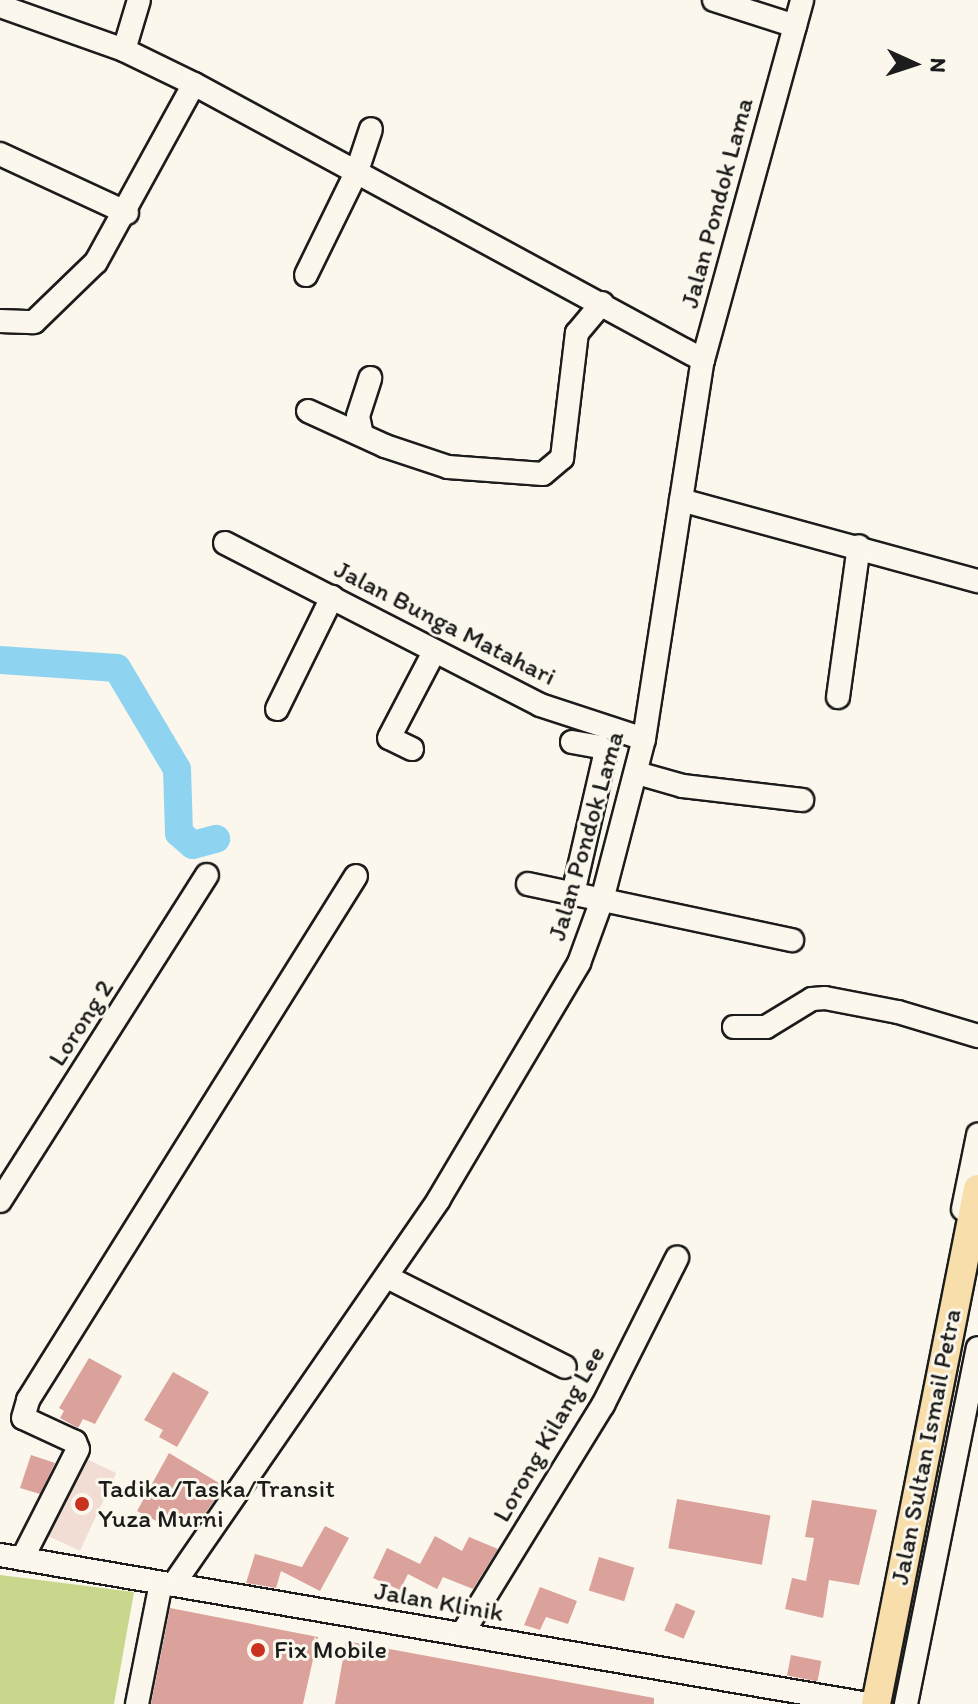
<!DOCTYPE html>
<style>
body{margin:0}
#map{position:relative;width:978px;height:1704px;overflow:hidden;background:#fbf7ec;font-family:Itim,sans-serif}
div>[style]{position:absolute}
.built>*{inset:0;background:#f1ddd4;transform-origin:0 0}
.green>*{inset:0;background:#c8d78b}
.river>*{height:28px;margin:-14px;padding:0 14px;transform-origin:14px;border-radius:14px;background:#8ed3f0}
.building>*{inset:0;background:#dba19b;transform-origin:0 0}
.roads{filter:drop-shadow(2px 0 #1c1c1c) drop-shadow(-2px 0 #1c1c1c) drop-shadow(0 2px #1c1c1c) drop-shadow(0 -2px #1c1c1c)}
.minor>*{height:22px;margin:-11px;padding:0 11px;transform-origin:11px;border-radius:11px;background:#fbf7ec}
.major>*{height:28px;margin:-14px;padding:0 14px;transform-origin:14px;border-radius:14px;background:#f8deab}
.dots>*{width:22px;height:22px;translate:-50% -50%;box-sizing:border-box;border:4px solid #fbf7ec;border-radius:50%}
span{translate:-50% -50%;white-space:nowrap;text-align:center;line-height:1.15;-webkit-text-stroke:6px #fbf7ec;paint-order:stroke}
.street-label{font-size:26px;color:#1c1c1c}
.poi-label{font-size:26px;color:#1c1c1c}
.left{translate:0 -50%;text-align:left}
.north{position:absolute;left:874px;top:24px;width:80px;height:80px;-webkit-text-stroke:6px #fbf7ec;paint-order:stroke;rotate:93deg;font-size:22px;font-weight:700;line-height:32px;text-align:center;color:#1c1c1c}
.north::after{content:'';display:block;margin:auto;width:28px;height:36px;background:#1c1c1c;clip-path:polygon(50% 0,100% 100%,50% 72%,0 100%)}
</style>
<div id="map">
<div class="built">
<i style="left:80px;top:1456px;width:40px;height:86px;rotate:25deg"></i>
</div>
<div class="green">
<i style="clip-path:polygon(0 1575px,134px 1592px,114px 1704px,0 1704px)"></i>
</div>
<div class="river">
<i style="left:0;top:660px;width:117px;rotate:3.9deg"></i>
<i style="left:117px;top:668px;width:117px;rotate:59.3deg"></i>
<i style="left:177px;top:769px;width:64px;rotate:88.2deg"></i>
<i style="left:179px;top:833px;width:18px;rotate:41deg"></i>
<i style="left:193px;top:845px;width:24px;rotate:-15deg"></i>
</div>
<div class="building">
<i style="clip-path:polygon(89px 1358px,122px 1376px,95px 1424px,83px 1419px,78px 1428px,60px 1418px,64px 1411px,59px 1408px)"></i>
<i style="clip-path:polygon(173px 1372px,209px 1392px,177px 1447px,159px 1437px,163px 1430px,144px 1420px)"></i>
<i style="clip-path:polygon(169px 1453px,224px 1486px,197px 1525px,178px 1515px,170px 1528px,137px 1511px)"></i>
<i style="clip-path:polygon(31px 1455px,55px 1463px,40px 1494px,20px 1488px)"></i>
<i style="left:677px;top:1499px;width:95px;height:50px;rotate:10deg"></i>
<i style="clip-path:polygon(812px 1500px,877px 1510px,859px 1585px,829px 1580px,823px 1618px,785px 1609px,792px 1578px,806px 1581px,814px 1538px,805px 1537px)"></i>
<i style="clip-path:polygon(325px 1526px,349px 1538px,320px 1591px,281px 1571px,276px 1588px,246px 1583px,255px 1554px,302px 1567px)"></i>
<i style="clip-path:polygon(435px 1536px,462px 1551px,469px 1537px,498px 1549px,473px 1589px,443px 1577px,437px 1589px,408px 1574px,400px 1590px,373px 1578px,387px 1548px,420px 1564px)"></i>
<i style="left:599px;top:1557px;width:37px;height:35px;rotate:17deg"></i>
<i style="clip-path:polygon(540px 1587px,577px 1601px,568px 1624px,546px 1617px,540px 1630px,524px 1625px)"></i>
<i style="left:676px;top:1603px;width:21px;height:30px;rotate:23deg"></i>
<i style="clip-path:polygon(170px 1608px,318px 1637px,303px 1704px,151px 1704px)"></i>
<i style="clip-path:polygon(346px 1641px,654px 1698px,654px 1704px,335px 1704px)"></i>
<i style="left:791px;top:1655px;width:31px;height:21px;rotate:11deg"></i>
</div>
<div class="roads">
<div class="minor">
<i style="left:714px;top:0;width:85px;rotate:17.8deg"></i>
<i style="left:0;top:6px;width:132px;rotate:19.5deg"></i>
<i style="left:124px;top:50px;width:78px;rotate:25.9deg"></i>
<i style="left:194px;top:84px;width:579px;rotate:28.47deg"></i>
<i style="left:124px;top:50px;width:52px;rotate:-73.3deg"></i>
<i style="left:0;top:154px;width:140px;rotate:24.9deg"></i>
<i style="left:306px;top:275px;width:116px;rotate:-63.9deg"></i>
<i style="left:357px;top:171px;width:44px;rotate:-71.6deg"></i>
<i style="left:0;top:321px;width:34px;rotate:2deg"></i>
<i style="left:34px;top:322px;width:86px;rotate:-44.1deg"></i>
<i style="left:96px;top:262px;width:203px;rotate:-61.2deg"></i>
<i style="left:308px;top:411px;width:85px;rotate:24.4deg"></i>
<i style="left:385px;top:446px;width:66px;rotate:18.4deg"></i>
<i style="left:448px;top:467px;width:95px;rotate:4.2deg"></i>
<i style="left:543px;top:474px;width:25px;rotate:-40deg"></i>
<i style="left:562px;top:458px;width:126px;rotate:-83.2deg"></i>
<i style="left:577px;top:333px;width:39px;rotate:-50deg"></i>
<i style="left:362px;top:435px;width:19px;rotate:-102deg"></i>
<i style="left:358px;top:416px;width:40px;rotate:-72deg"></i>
<i style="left:681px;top:500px;width:308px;rotate:15.3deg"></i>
<i style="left:225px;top:543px;width:354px;rotate:27.2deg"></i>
<i style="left:540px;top:705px;width:109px;rotate:18.1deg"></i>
<i style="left:838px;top:697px;width:152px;rotate:-82.1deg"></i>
<i style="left:277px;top:709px;width:125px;rotate:-63.8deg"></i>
<i style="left:572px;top:742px;width:28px;rotate:10deg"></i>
<i style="left:600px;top:747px;width:9px;rotate:58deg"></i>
<i style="left:605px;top:755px;width:143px;rotate:103deg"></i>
<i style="left:412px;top:749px;width:25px;rotate:-154deg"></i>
<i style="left:389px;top:738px;width:97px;rotate:-62.4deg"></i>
<i style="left:637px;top:773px;width:48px;rotate:15.8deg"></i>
<i style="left:683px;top:786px;width:120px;rotate:6.7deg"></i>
<i style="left:528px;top:884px;width:270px;rotate:12deg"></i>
<i style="left:734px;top:1027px;width:32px"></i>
<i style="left:766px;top:1027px;width:54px;rotate:-31.3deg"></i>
<i style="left:812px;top:999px;width:13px;rotate:-4deg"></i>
<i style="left:825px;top:998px;width:74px;rotate:10.9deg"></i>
<i style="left:898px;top:1012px;width:84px;rotate:16.7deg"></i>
<i style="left:0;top:1201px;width:386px;rotate:-57.6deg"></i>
<i style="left:963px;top:1209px;width:76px;rotate:-78.5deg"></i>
<i style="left:387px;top:1277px;width:199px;rotate:26.8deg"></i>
<i style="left:0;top:1555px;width:881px;rotate:9.74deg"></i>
<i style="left:22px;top:1559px;width:123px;rotate:-63deg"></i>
<i style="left:78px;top:1449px;width:8px;rotate:-113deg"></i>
<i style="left:75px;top:1442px;width:57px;rotate:-155.2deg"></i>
<i style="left:23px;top:1418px;width:19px;rotate:-74deg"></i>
<i style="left:28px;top:1400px;width:618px;rotate:-57.96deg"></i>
<i style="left:173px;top:1585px;width:469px;rotate:-55.4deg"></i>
<i style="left:439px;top:1199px;width:274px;rotate:-59.3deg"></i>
<i style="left:579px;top:963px;width:67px;rotate:-69.9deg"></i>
<i style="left:602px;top:900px;width:166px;rotate:-75.4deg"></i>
<i style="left:644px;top:739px;width:384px;rotate:-81.2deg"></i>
<i style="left:703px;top:360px;width:373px;rotate:-74.6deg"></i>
<i style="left:462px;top:1634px;width:269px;rotate:-58.4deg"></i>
<i style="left:603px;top:1405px;width:165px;rotate:-63.3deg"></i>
<i style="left:137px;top:1704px;width:123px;rotate:-78.8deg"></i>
<i style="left:906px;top:1704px;width:363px;rotate:-78.6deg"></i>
</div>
<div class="major">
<i style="left:876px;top:1704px;width:525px;rotate:-78.8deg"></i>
</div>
</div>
<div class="dots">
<i style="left:82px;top:1504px;background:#c8321e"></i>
<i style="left:258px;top:1650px;background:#c8321e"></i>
</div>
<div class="street-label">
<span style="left:717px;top:203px;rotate:-75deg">Jalan Pondok Lama</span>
<span style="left:445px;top:623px;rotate:27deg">Jalan Bunga Matahari</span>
<span style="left:586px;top:836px;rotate:-74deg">Jalan Pondok Lama</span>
<span style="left:81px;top:1023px;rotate:-57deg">Lorong 2</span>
<span style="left:549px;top:1434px;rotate:-60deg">Lorong Kilang Lee</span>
<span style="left:926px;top:1447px;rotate:-79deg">Jalan Sultan Ismail Petra</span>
<span style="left:439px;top:1602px;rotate:10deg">Jalan Klinik</span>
</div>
<div class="poi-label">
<span class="left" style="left:98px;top:1504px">Tadika/Taska/Transit<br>Yuza Murni</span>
<span class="left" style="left:274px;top:1650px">Fix Mobile</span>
</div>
<div class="north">N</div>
</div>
